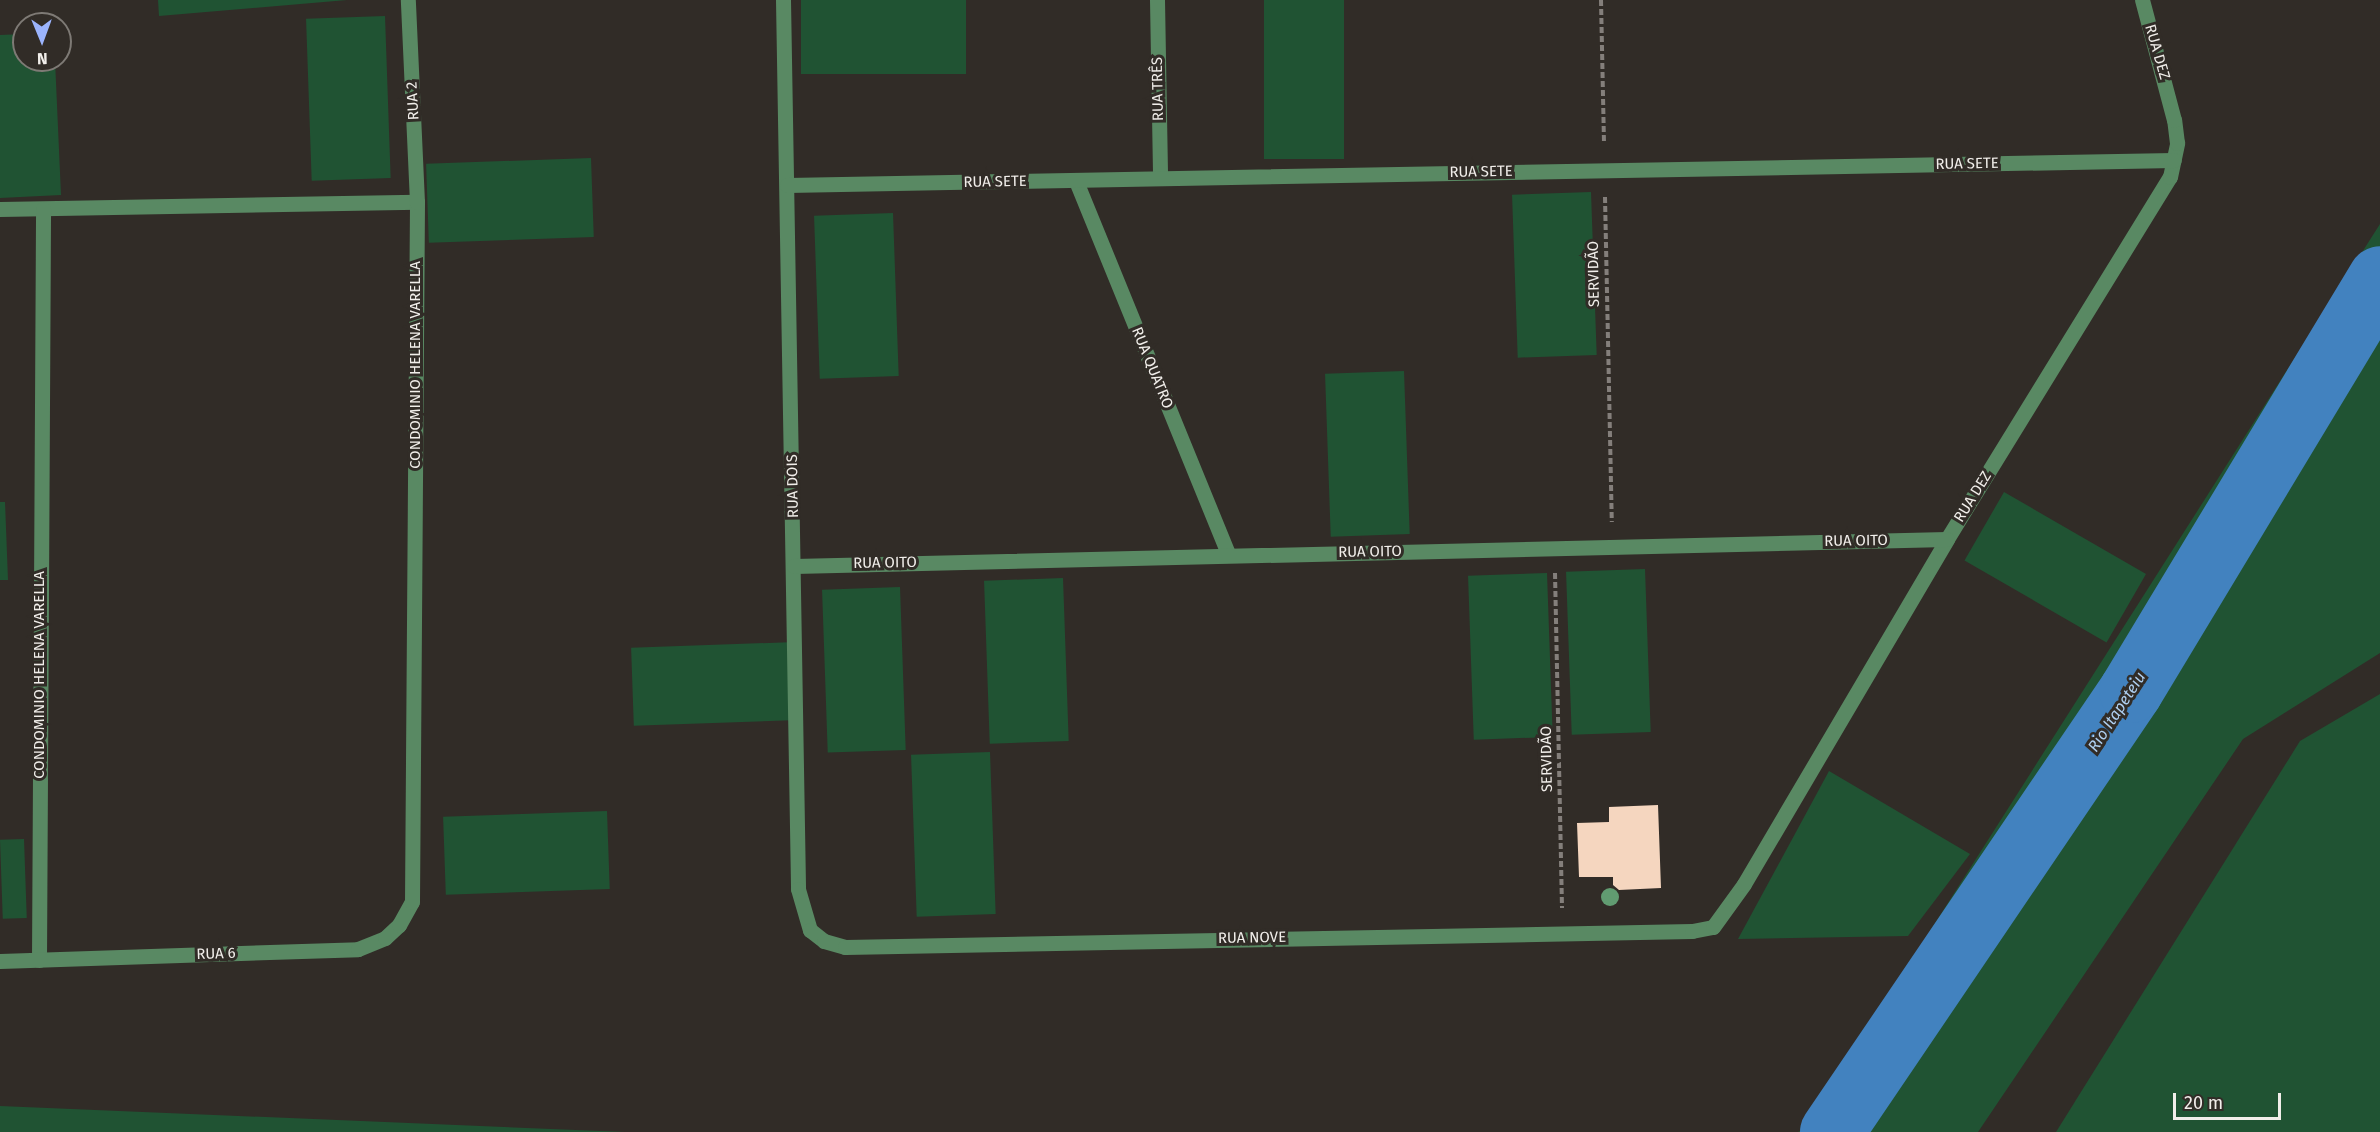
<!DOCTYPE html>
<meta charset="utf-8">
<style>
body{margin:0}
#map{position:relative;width:2380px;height:1132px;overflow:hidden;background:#312c27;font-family:"Fira Sans",sans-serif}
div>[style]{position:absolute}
.green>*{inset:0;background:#205333;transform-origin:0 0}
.river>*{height:64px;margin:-32px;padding:0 32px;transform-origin:32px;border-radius:32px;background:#4282bf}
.building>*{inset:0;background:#f5d6bf}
.path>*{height:4px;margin-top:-2px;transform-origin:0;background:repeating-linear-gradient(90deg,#847f7b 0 6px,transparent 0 9px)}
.minor>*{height:15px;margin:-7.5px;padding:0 7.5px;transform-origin:7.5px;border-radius:7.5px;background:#598963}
.trees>*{width:18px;height:18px;margin:-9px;border-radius:50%;background:#619c71}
span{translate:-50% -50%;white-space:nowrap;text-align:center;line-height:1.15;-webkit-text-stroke:6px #312c27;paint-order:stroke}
.street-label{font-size:15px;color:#f1eeea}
.water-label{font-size:16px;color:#aeceef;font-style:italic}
.north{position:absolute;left:12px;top:12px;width:60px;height:60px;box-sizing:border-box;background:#312c27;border:2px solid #7e7a75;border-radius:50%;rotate:179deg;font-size:16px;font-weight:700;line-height:24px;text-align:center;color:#f1eeea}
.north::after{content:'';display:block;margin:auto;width:21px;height:27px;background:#9bb4fd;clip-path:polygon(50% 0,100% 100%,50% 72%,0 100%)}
.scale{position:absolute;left:2173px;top:1093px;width:108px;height:27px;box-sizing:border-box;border:3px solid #f1eeea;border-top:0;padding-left:8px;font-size:18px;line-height:21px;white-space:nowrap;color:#f1eeea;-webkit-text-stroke:4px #312c27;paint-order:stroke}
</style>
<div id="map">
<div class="green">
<i style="clip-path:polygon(158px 0,347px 0,159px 16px)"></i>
<i style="left:801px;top:0;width:165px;height:74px"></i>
<i style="left:1264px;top:0;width:80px;height:159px"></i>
<i style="left:385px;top:16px;width:162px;height:79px;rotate:88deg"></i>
<i style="clip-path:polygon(24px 34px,24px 60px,55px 60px,61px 195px,0 198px,0 35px)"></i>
<i style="left:591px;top:158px;width:79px;height:165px;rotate:88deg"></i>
<i style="left:1591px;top:192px;width:163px;height:79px;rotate:88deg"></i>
<i style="left:893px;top:213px;width:163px;height:79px;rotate:88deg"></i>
<i style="clip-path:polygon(2380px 224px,2380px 653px,2243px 739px,1978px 1132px,1798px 1132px,1804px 1129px)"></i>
<i style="left:1404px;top:371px;width:163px;height:79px;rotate:88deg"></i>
<i style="left:2004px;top:492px;width:164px;height:79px;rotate:30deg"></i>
<i style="clip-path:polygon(0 502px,5px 502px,8px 580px,0 580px)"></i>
<i style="left:1645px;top:569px;width:163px;height:79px;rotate:88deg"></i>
<i style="left:1547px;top:573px;width:164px;height:79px;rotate:88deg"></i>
<i style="left:1063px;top:578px;width:163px;height:79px;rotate:88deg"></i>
<i style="left:900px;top:587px;width:163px;height:78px;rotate:88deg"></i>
<i style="left:795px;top:642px;width:78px;height:164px;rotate:88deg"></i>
<i style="clip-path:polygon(2380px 694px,2380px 1132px,2056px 1132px,2300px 741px)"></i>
<i style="left:990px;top:752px;width:162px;height:79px;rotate:88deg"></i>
<i style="clip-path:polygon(1829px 771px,1970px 854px,1908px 936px,1738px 939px)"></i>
<i style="left:607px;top:811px;width:78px;height:164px;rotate:88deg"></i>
<i style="left:24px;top:839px;width:79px;height:24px;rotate:88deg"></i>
<i style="clip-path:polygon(0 1106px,625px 1132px,0 1132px)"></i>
</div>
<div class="river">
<i style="left:1832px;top:1132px;width:533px;rotate:-55.86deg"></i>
<i style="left:2131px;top:691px;width:482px;rotate:-58.9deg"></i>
</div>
<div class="building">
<i style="clip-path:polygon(1658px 805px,1661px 888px,1619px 890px,1613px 885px,1613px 877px,1579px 877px,1577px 823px,1609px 822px,1609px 807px)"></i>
</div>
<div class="path">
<i style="left:1601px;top:0;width:144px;rotate:88.8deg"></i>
<i style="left:1605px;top:197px;width:325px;rotate:88.8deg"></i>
<i style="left:1555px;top:573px;width:335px;rotate:88.8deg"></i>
</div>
<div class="minor">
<i style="left:783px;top:0;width:889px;rotate:89.03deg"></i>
<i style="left:798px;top:889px;width:43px;rotate:73.7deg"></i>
<i style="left:810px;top:930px;width:18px;rotate:38deg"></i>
<i style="left:824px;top:941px;width:22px;rotate:16deg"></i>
<i style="left:845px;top:947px;width:847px;rotate:-1.08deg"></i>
<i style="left:1692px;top:931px;width:21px;rotate:-11deg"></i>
<i style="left:1713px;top:927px;width:53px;rotate:-54.2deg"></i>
<i style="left:1744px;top:884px;width:400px;rotate:-59.5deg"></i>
<i style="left:1947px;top:539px;width:425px;rotate:-58.4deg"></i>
<i style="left:2170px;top:177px;width:35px;rotate:-78deg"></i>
<i style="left:2177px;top:143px;width:23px;rotate:-97deg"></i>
<i style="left:2174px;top:120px;width:124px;rotate:-104.9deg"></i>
<i style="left:1157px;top:0;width:177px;rotate:89deg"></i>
<i style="left:1076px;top:181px;width:403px;rotate:67.8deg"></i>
<i style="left:787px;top:185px;width:1387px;rotate:-1.03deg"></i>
<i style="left:0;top:209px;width:417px;rotate:-1deg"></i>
<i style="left:794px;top:566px;width:1153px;rotate:-1.34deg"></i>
<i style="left:39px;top:960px;width:751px;rotate:-89.69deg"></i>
<i style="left:0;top:961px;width:358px;rotate:-1.9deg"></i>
<i style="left:358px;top:949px;width:29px;rotate:-22deg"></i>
<i style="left:385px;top:938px;width:19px;rotate:-43deg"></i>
<i style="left:399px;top:925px;width:26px;rotate:-61deg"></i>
<i style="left:412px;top:902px;width:700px;rotate:-89.59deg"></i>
<i style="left:417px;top:202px;width:202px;rotate:-92.6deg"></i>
</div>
<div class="trees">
<i style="left:1610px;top:897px"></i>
</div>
<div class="street-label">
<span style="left:2157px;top:52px;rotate:74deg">RUA DEZ</span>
<span style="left:1158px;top:89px;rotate:-91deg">RUA TRÊS</span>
<span style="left:413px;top:101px;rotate:-93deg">RUA 2</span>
<span style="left:1967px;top:164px;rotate:-1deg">RUA SETE</span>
<span style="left:1481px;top:172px;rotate:-1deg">RUA SETE</span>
<span style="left:995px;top:182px;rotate:-1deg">RUA SETE</span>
<span style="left:1594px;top:274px;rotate:-91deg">SERVIDÃO</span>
<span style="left:416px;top:365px;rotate:-90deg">CONDOMINIO HELENA VARELLA</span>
<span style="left:1152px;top:368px;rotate:68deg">RUA QUATRO</span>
<span style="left:793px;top:486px;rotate:-91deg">RUA DOIS</span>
<span style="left:1973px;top:497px;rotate:-58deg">RUA DEZ</span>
<span style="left:1856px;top:541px;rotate:-1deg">RUA OITO</span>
<span style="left:1370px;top:552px;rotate:-1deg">RUA OITO</span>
<span style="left:885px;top:563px;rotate:-1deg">RUA OITO</span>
<span style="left:40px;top:675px;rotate:-90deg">CONDOMINIO HELENA VARELLA</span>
<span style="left:1547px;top:759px;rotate:-91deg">SERVIDÃO</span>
<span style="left:1252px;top:938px;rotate:-1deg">RUA NOVE</span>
<span style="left:216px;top:954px;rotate:-2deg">RUA 6</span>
</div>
<div class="water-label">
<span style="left:2117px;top:712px;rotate:-57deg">Rio Itapeteiu</span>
</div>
<div class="north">N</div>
<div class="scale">20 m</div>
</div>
